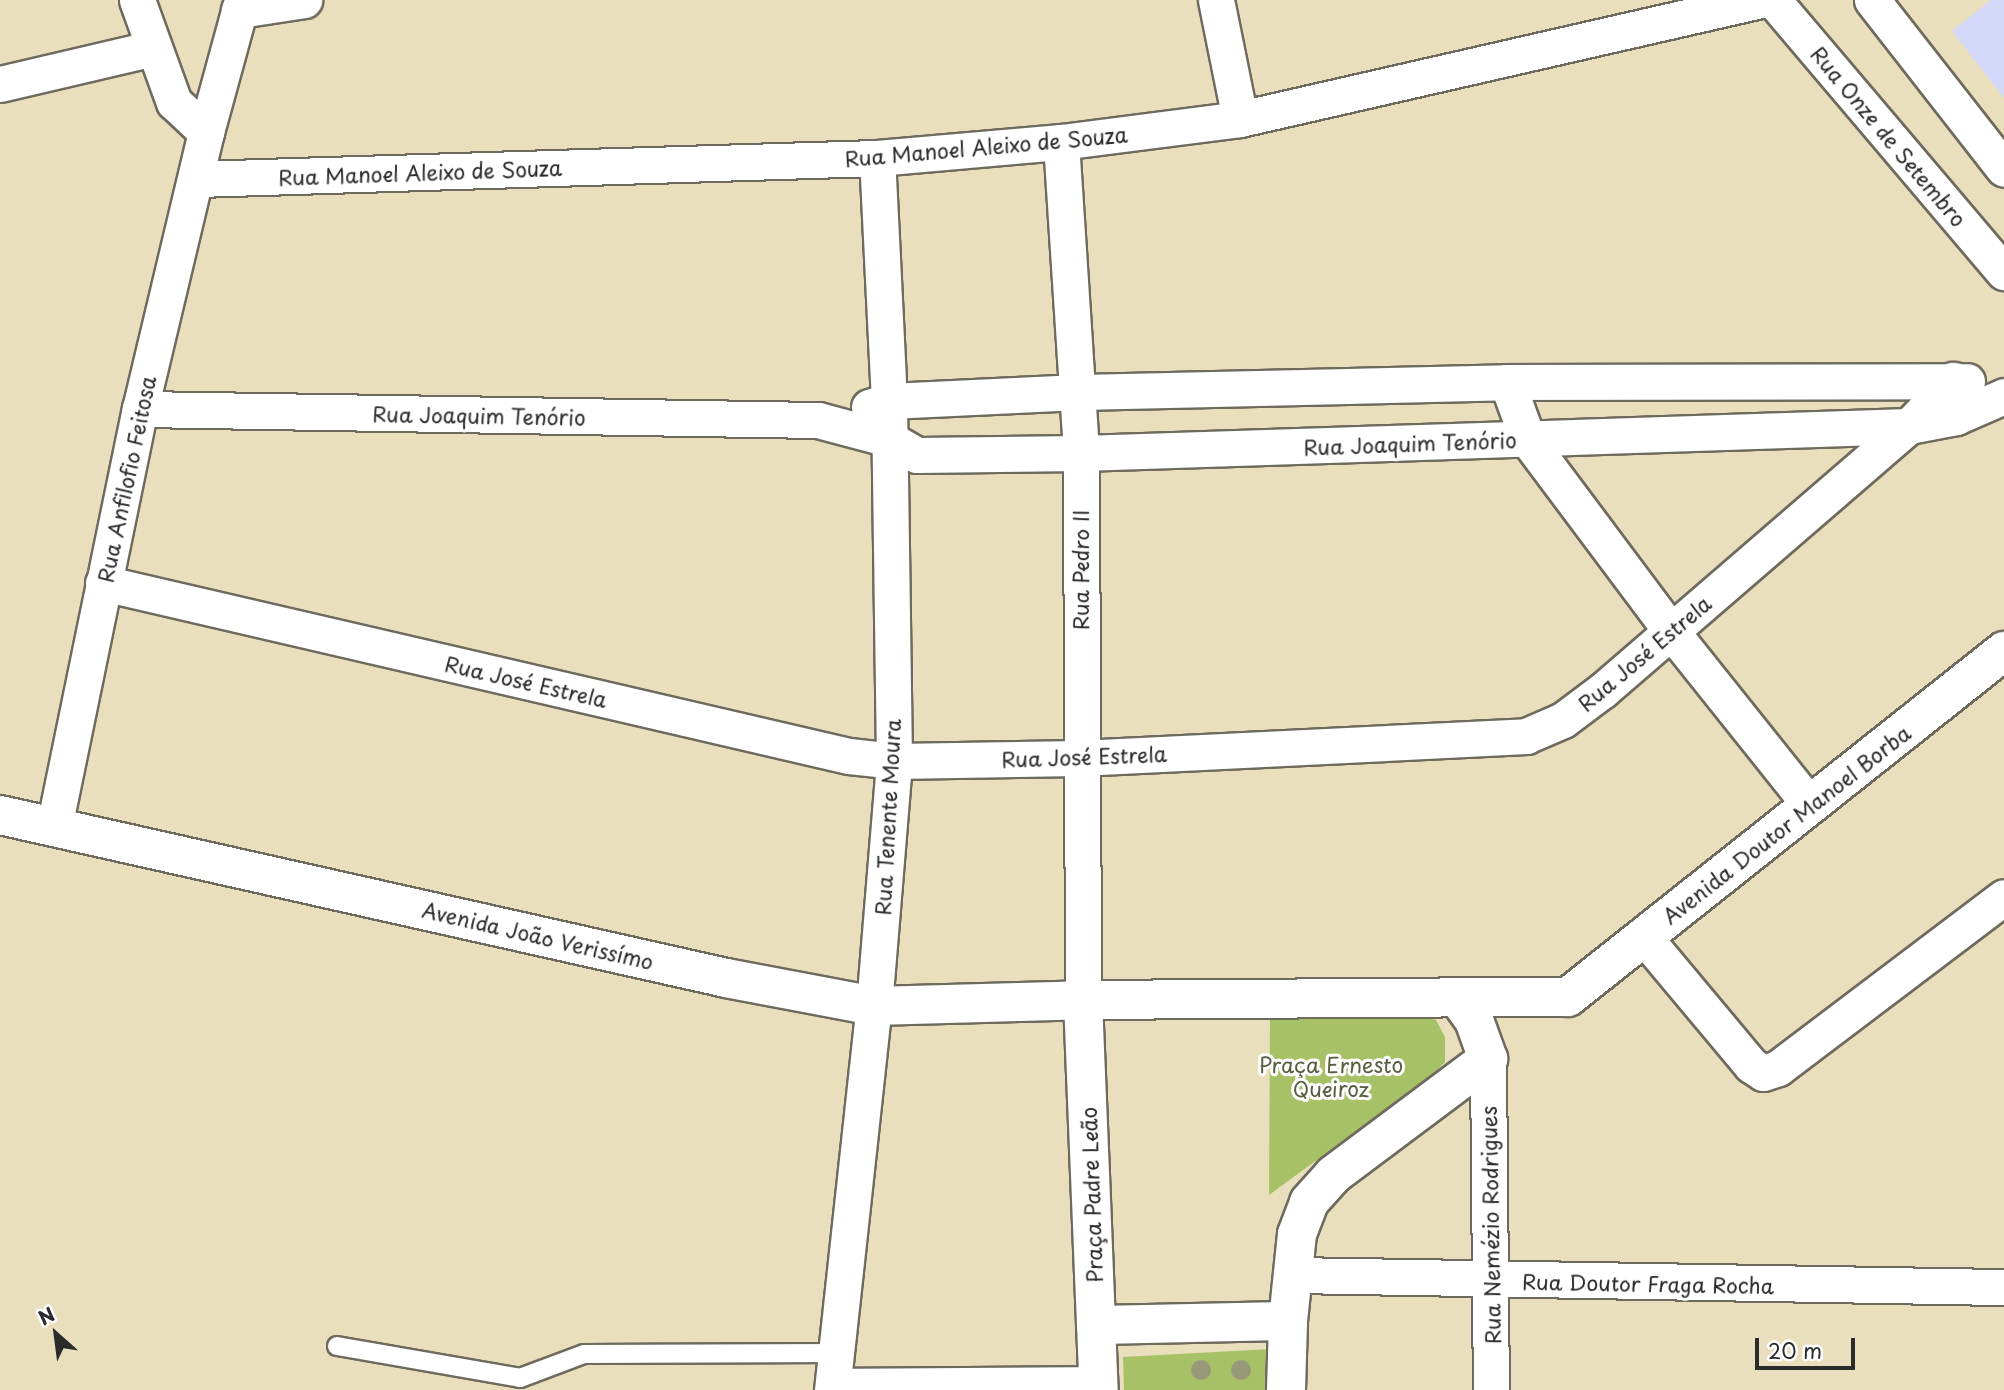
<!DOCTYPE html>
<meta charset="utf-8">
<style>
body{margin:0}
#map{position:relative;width:2004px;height:1390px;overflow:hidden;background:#e9dfbc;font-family:"Playpen Sans",sans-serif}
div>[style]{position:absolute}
.built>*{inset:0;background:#d4d8f9}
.green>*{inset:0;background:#a7c167}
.roads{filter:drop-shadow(2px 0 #6e6a5e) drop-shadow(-2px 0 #6e6a5e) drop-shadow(0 2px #6e6a5e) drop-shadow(0 -2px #6e6a5e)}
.service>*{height:18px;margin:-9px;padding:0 9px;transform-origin:9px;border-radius:9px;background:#fff}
.pedestrian>*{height:26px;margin:-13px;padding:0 13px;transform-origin:13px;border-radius:13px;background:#fff}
.minor>*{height:35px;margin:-17.5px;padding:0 17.5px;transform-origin:17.5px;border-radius:17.5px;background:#fff}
.tertiary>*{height:38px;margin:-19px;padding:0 19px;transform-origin:19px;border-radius:19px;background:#fff}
.trees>*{width:20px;height:20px;margin:-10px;border-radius:50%;background:#989978}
span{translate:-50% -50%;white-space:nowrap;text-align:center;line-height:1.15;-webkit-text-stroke:6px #fff;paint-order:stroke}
.street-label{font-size:21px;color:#2b2b2b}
.park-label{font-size:21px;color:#566040}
.north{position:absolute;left:21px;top:1299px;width:70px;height:70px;-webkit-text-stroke:5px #fff;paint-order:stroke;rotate:332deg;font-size:19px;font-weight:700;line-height:28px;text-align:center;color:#2b2b2b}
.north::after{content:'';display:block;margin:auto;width:24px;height:32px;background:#2b2b2b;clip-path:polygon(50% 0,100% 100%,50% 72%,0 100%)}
.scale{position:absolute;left:1755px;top:1338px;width:100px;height:32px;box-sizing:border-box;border:4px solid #2b2b2b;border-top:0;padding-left:9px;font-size:21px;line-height:24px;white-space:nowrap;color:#2b2b2b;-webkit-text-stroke:5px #fff;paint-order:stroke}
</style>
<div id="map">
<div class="built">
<i style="clip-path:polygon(1991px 0,2004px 0,2004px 98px,1952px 31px)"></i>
</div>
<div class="green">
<i style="clip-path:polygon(1413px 1013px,1436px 1020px,1445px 1037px,1445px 1062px,1429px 1078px,1269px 1195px,1270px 1017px)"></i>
<i style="clip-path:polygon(1271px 1349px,1269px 1390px,1124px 1390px,1123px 1357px)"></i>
</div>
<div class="roads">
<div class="service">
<i style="left:337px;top:1346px;width:186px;rotate:9.9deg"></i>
<i style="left:520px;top:1378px;width:68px;rotate:-20.6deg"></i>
<i style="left:584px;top:1354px;width:251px;rotate:-0.2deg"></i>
</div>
<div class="pedestrian">
<i style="left:832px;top:1382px;width:267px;rotate:-0.4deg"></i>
</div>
<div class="minor">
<i style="left:137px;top:0;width:109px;rotate:70.1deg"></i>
<i style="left:174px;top:102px;width:44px;rotate:43.2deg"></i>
<i style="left:1216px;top:0;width:121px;rotate:78.6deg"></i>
<i style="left:1773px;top:0;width:357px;rotate:49.7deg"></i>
<i style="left:1872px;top:0;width:214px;rotate:52deg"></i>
<i style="left:239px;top:10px;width:66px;rotate:-8.7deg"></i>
<i style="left:0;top:84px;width:158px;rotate:-13.2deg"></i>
<i style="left:1061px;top:142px;width:312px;rotate:86.3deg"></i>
<i style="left:1081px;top:453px;width:547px;rotate:89.79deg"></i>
<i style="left:197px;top:179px;width:680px;rotate:-1.77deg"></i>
<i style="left:877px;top:158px;width:185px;rotate:-5deg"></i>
<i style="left:1061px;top:142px;width:180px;rotate:-7.3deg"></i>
<i style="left:1240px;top:119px;width:534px;rotate:-12.87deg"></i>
<i style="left:1507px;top:382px;width:62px;rotate:70.1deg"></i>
<i style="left:1528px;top:440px;width:239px;rotate:53.2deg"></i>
<i style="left:1671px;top:631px;width:223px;rotate:51.4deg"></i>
<i style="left:869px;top:407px;width:21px;rotate:-17deg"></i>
<i style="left:889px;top:401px;width:190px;rotate:-2.7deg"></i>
<i style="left:1079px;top:392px;width:428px;rotate:-1.3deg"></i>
<i style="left:1507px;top:382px;width:460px;rotate:-0.1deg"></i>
<i style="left:140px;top:409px;width:678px;rotate:0.93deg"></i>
<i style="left:818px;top:420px;width:73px;rotate:15deg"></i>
<i style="left:889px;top:439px;width:32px;rotate:30deg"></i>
<i style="left:917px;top:455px;width:164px;rotate:-0.7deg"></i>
<i style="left:1081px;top:453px;width:828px;rotate:-1.87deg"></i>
<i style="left:1909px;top:426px;width:48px;rotate:-10.8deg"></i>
<i style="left:1956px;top:417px;width:52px;rotate:-23.6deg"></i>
<i style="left:103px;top:583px;width:766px;rotate:13.06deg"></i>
<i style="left:849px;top:756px;width:45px;rotate:6.3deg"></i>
<i style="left:894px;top:761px;width:185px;rotate:-0.9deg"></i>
<i style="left:1079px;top:758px;width:448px;rotate:-2.8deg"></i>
<i style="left:1526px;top:736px;width:40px;rotate:-23.4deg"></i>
<i style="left:1563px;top:720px;width:50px;rotate:-36.9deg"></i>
<i style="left:1603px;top:690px;width:404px;rotate:-40.8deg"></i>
<i style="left:1909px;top:426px;width:64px;rotate:-46.3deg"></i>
<i style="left:54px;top:827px;width:427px;rotate:-78.4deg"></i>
<i style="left:140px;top:409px;width:285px;rotate:-76.6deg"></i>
<i style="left:206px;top:132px;width:137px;rotate:-74.7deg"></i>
<i style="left:1644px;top:937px;width:167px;rotate:50.1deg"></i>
<i style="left:1751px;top:1065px;width:14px;rotate:34deg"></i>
<i style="left:1763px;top:1073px;width:16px;rotate:-18deg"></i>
<i style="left:1778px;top:1068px;width:283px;rotate:-37.1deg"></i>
<i style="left:1488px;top:1059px;width:331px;rotate:89.5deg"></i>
<i style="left:1292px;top:1275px;width:712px;rotate:0.97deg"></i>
<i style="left:832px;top:1390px;width:386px;rotate:-83.8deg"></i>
<i style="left:874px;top:1006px;width:246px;rotate:-85.3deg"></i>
<i style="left:894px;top:761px;width:360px;rotate:-90.8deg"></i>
<i style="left:889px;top:401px;width:243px;rotate:-92.8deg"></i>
</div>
<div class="tertiary">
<i style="left:0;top:815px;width:744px;rotate:12.65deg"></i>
<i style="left:726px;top:978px;width:151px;rotate:10.7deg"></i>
<i style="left:874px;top:1006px;width:209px;rotate:-1.6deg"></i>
<i style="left:1083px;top:1000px;width:485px;rotate:-0.4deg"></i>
<i style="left:1568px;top:997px;width:557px;rotate:-38.43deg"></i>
<i style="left:1083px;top:1000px;width:390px;rotate:87.7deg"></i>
<i style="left:1096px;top:1325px;width:192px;rotate:-1.2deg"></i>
<i style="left:1286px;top:1390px;width:69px;rotate:-88.3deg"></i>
<i style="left:1288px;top:1321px;width:87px;rotate:-84.1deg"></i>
<i style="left:1297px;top:1234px;width:34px;rotate:-69deg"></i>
<i style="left:1309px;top:1202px;width:36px;rotate:-48deg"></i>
<i style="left:1333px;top:1175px;width:194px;rotate:-36.8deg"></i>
<i style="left:1488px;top:1059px;width:41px;rotate:-109.7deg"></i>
<i style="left:1474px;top:1020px;width:27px;rotate:-126deg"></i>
</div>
</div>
<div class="trees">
<i style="left:1201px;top:1370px"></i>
<i style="left:1241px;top:1370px"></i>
</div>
<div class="street-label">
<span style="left:1889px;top:136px;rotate:50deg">Rua Onze de Setembro</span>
<span style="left:986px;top:146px;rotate:-5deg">Rua Manoel Aleixo de Souza</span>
<span style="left:420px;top:172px;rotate:-2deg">Rua Manoel Aleixo de Souza</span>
<span style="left:479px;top:415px;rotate:1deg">Rua Joaquim Tenório</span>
<span style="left:1410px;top:443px;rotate:-2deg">Rua Joaquim Tenório</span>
<span style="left:126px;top:479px;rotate:-78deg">Rua Anfilofio Feitosa</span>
<span style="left:1080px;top:570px;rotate:-90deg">Rua Pedro II</span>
<span style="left:1644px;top:653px;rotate:-40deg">Rua José Estrela</span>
<span style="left:526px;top:681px;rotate:13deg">Rua José Estrela</span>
<span style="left:1084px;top:756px;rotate:-2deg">Rua José Estrela</span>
<span style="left:887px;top:817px;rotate:-87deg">Rua Tenente Moura</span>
<span style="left:1786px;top:824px;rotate:-38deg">Avenida Doutor Manoel Borba</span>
<span style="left:538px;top:935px;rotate:13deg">Avenida João Verissímo</span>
<span style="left:1091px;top:1195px;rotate:-92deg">Praça Padre Leão</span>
<span style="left:1490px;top:1225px;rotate:-91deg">Rua Nemézio Rodrigues</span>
<span style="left:1648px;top:1283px;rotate:1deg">Rua Doutor Fraga Rocha</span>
</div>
<div class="park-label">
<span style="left:1331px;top:1076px">Praça Ernesto<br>Queiroz</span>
</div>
<div class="north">N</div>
<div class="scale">20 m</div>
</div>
